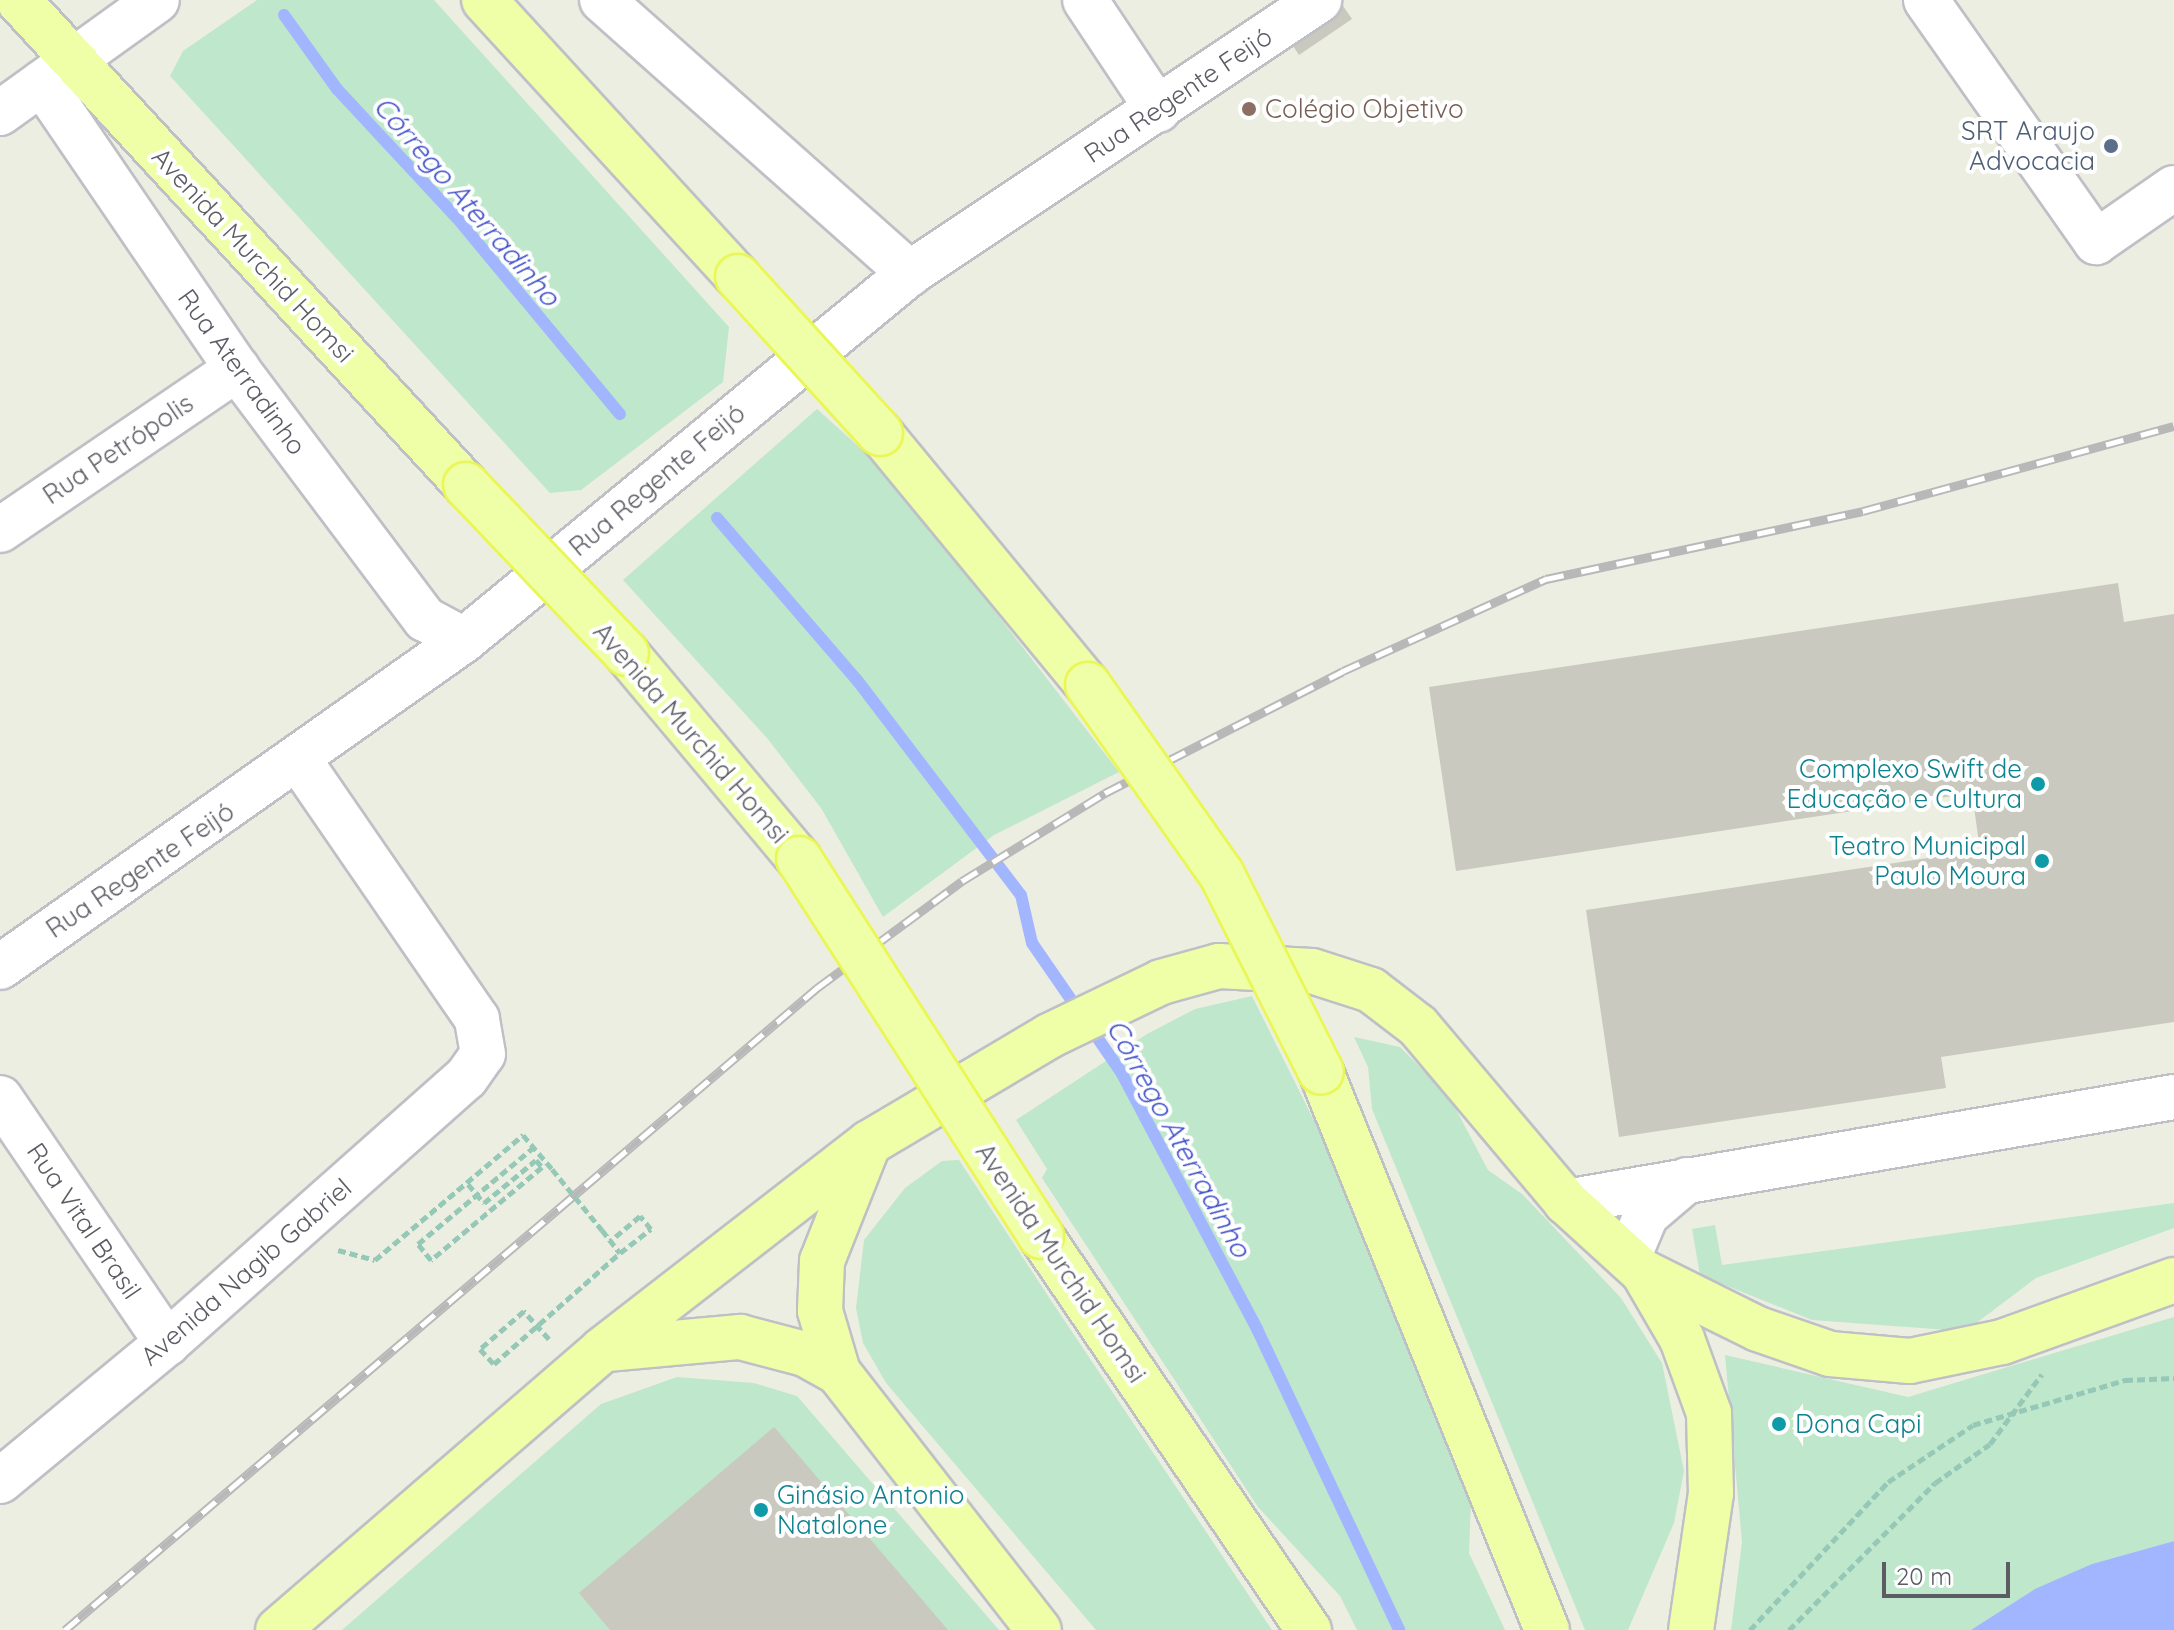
<!DOCTYPE html>
<meta charset="utf-8">
<style>
body{margin:0}
#map{position:relative;width:2174px;height:1630px;overflow:hidden;background:#edeee2;font-family:Quicksand,sans-serif}
div>[style]{position:absolute}
.green>*{inset:0;background:#bee7cc}
.water>*{inset:0;background:#a2b5ff}
.stream>*{height:12px;margin:-6px;padding:0 6px;transform-origin:6px;border-radius:6px;background:#a2b5ff}
.building>*{inset:0;background:#c9c9bf}
.path>*{height:5px;margin-top:-2.5px;transform-origin:0;background:repeating-linear-gradient(90deg,#96c8b7 0 8px,transparent 0 12px)}
.roads{filter:drop-shadow(2px 0 #bfbfc6) drop-shadow(-2px 0 #bfbfc6) drop-shadow(0 2px #bfbfc6) drop-shadow(0 -2px #bfbfc6)}
.minor>*{height:44px;margin:-22px;padding:0 22px;transform-origin:22px;border-radius:22px;background:#fff}
.major>*{height:44px;margin:-22px;padding:0 22px;transform-origin:22px;border-radius:22px;background:#eeffa7}
.rail>*{height:9px;margin-top:-4.5px;transform-origin:0;background:repeating-linear-gradient(90deg,#fff 0 18px,#b8b8b9 0 36px);box-sizing:border-box;border-block:2px solid #b8b8b9}
.path-bridge>*{height:5px;margin-top:-2.5px;transform-origin:0;background:repeating-linear-gradient(90deg,#96c8b7 0 8px,transparent 0 12px)}
.bridges{filter:drop-shadow(2px 0 #eaf653) drop-shadow(-2px 0 #eaf653) drop-shadow(0 2px #eaf653) drop-shadow(0 -2px #eaf653)}
.major-bridge>*{height:44px;margin:-22px;padding:0 22px;transform-origin:22px;border-radius:22px;background:#eeffa7}
.dots>*{width:22px;height:22px;translate:-50% -50%;box-sizing:border-box;border:4px solid #fff;border-radius:50%}
span{translate:-50% -50%;white-space:nowrap;text-align:center;line-height:1.15;-webkit-text-stroke:8px #fff;paint-order:stroke}
.street-label{font-size:26px;color:#5b5c64}
.education-label{font-size:26px;color:#785e54}
.left{translate:0 -50%;text-align:left}
.service-label{font-size:26px;color:#4e5e75}
.right{translate:-100% -50%;text-align:right}
.culture-label{font-size:26px;color:#0d838f}
.water-label{font-size:28px;color:#4051c7;font-style:italic}
.scale{position:absolute;left:1882px;top:1562px;width:128px;height:36px;box-sizing:border-box;border:4px solid #5b5c64;border-top:0;padding-left:10px;font-size:24px;line-height:28px;white-space:nowrap;color:#5b5c64;-webkit-text-stroke:6px #fff;paint-order:stroke}
</style>
<div id="map">
<div class="green">
<i style="clip-path:polygon(257px 0,434px 0,729px 327px,723px 382px,581px 490px,550px 493px,170px 76px,183px 51px)"></i>
<i style="clip-path:polygon(817px 409px,889px 474px,1119px 772px,994px 835px,883px 917px,821px 808px,767px 738px,623px 580px)"></i>
<i style="clip-path:polygon(1252px 996px,1370px 1233px,1471px 1499px,1469px 1553px,1505px 1630px,1357px 1630px,1340px 1596px,1258px 1507px,1042px 1178px,1047px 1169px,1016px 1120px,1147px 1034px,1195px 1009px)"></i>
<i style="clip-path:polygon(1354px 1037px,1400px 1047px,1449px 1096px,1488px 1170px,1522px 1194px,1621px 1298px,1662px 1363px,1684px 1471px,1674px 1523px,1628px 1630px,1585px 1630px,1372px 1109px,1368px 1067px)"></i>
<i style="clip-path:polygon(959px 1160px,1050px 1299px,1272px 1630px,1096px 1630px,886px 1383px,863px 1343px,856px 1308px,864px 1240px,905px 1188px,942px 1161px)"></i>
<i style="clip-path:polygon(2174px 1203px,2174px 1228px,2036px 1278px,1975px 1324px,1948px 1330px,1812px 1320px,1700px 1275px,1692px 1229px,1715px 1225px,1722px 1265px)"></i>
<i style="clip-path:polygon(2174px 1317px,2174px 1541px,2092px 1564px,1971px 1630px,1731px 1630px,1742px 1542px,1725px 1355px,1908px 1397px)"></i>
<i style="clip-path:polygon(677px 1377px,754px 1383px,797px 1396px,999px 1630px,342px 1630px,601px 1404px)"></i>
</div>
<div class="water">
<i style="clip-path:polygon(2174px 1541px,2174px 1630px,1971px 1630px,2035px 1589px,2092px 1564px)"></i>
</div>
<div class="stream">
<i style="left:284px;top:15px;width:91px;rotate:54.4deg"></i>
<i style="left:337px;top:89px;width:176px;rotate:47.1deg"></i>
<i style="left:457px;top:218px;width:255px;rotate:50.3deg"></i>
<i style="left:717px;top:518px;width:214px;rotate:49.2deg"></i>
<i style="left:857px;top:680px;width:270px;rotate:52.7deg"></i>
<i style="left:1021px;top:895px;width:49px;rotate:77.1deg"></i>
<i style="left:1032px;top:943px;width:157px;rotate:55.4deg"></i>
<i style="left:1121px;top:1072px;width:291px;rotate:62.1deg"></i>
<i style="left:1257px;top:1329px;width:333px;rotate:64.7deg"></i>
</div>
<div class="building">
<i style="clip-path:polygon(1339px 0,1352px 19px,1299px 55px,1283px 31px)"></i>
<i style="clip-path:polygon(2118px 583px,2124px 622px,2174px 614px,2174px 1022px,1941px 1057px,1946px 1088px,1619px 1137px,1586px 910px,1980px 850px,1972px 793px,1456px 871px,1429px 687px)"></i>
<i style="clip-path:polygon(774px 1427px,948px 1630px,610px 1630px,579px 1593px)"></i>
</div>
<div class="path">
<i style="left:468px;top:1184px;width:25px;rotate:50deg"></i>
<i style="left:484px;top:1203px;width:67px;rotate:-39.6deg"></i>
<i style="left:536px;top:1160px;width:9px;rotate:49deg"></i>
<i style="left:542px;top:1167px;width:145px;rotate:140deg"></i>
<i style="left:431px;top:1260px;width:21px;rotate:-129deg"></i>
<i style="left:418px;top:1244px;width:151px;rotate:-39.9deg"></i>
<i style="left:602px;top:1230px;width:29px;rotate:52deg"></i>
<i style="left:338px;top:1250px;width:38px;rotate:15deg"></i>
<i style="left:375px;top:1260px;width:194px;rotate:-40.2deg"></i>
<i style="left:523px;top:1135px;width:45px;rotate:49.5deg"></i>
<i style="left:549px;top:1339px;width:38px;rotate:-132deg"></i>
<i style="left:524px;top:1311px;width:58px;rotate:139.2deg"></i>
<i style="left:480px;top:1349px;width:21px;rotate:47deg"></i>
<i style="left:494px;top:1364px;width:168px;rotate:-41.4deg"></i>
<i style="left:620px;top:1253px;width:39px;rotate:-38deg"></i>
<i style="left:651px;top:1229px;width:17px;rotate:-130deg"></i>
<i style="left:640px;top:1216px;width:39px;rotate:140deg"></i>
<i style="left:1750px;top:1630px;width:202px;rotate:-47deg"></i>
<i style="left:1888px;top:1482px;width:102px;rotate:-33.8deg"></i>
<i style="left:1973px;top:1425px;width:159px;rotate:-16.5deg"></i>
<i style="left:2125px;top:1380px;width:49px;rotate:-2.3deg"></i>
<i style="left:1789px;top:1630px;width:207px;rotate:-45.2deg"></i>
<i style="left:1935px;top:1483px;width:67px;rotate:-35.3deg"></i>
<i style="left:1990px;top:1444px;width:87px;rotate:-53.4deg"></i>
</div>
<div class="roads">
<div class="minor">
<i style="left:602px;top:0;width:412px;rotate:41.6deg"></i>
<i style="left:1085px;top:0;width:132px;rotate:56.4deg"></i>
<i style="left:1926px;top:0;width:296px;rotate:54.9deg"></i>
<i style="left:2096px;top:242px;width:95px;rotate:-34.7deg"></i>
<i style="left:42px;top:83px;width:346px;rotate:55.7deg"></i>
<i style="left:237px;top:369px;width:313px;rotate:53.1deg"></i>
<i style="left:425px;top:619px;width:44px;rotate:28.3deg"></i>
<i style="left:0;top:113px;width:193px;rotate:-35.7deg"></i>
<i style="left:0;top:530px;width:287px;rotate:-34.2deg"></i>
<i style="left:0;top:967px;width:568px;rotate:-35.17deg"></i>
<i style="left:464px;top:640px;width:578px;rotate:-39.45deg"></i>
<i style="left:910px;top:273px;width:492px;rotate:-33.7deg"></i>
<i style="left:0;top:1098px;width:297px;rotate:55.7deg"></i>
<i style="left:1566px;top:1202px;width:617px;rotate:-9.8deg"></i>
<i style="left:1628px;top:1258px;width:47px;rotate:-67.3deg"></i>
<i style="left:1646px;top:1215px;width:54px;rotate:-40.5deg"></i>
<i style="left:0;top:1481px;width:217px;rotate:-39.6deg"></i>
<i style="left:167px;top:1343px;width:400px;rotate:-41.6deg"></i>
<i style="left:466px;top:1078px;width:29px;rotate:-55deg"></i>
<i style="left:483px;top:1054px;width:36px;rotate:-100deg"></i>
<i style="left:477px;top:1019px;width:313px;rotate:-124.5deg"></i>
</div>
<div class="major">
<i style="left:18px;top:0;width:660px;rotate:47.27deg"></i>
<i style="left:484px;top:0;width:376px;rotate:47.5deg"></i>
<i style="left:880px;top:433px;width:327px;rotate:50.5deg"></i>
<i style="left:626px;top:653px;width:269px;rotate:50deg"></i>
<i style="left:1321px;top:1072px;width:602px;rotate:67.95deg"></i>
<i style="left:1041px;top:1236px;width:477px;rotate:55.8deg"></i>
<i style="left:1643px;top:1272px;width:78px;rotate:59.8deg"></i>
<i style="left:1682px;top:1339px;width:79px;rotate:70deg"></i>
<i style="left:1709px;top:1413px;width:80px;rotate:88.6deg"></i>
<i style="left:1711px;top:1493px;width:138px;rotate:98.3deg"></i>
<i style="left:607px;top:1349px;width:134px;rotate:-5.2deg"></i>
<i style="left:740px;top:1337px;width:67px;rotate:14.7deg"></i>
<i style="left:805px;top:1354px;width:38px;rotate:29deg"></i>
<i style="left:838px;top:1372px;width:327px;rotate:52.1deg"></i>
<i style="left:838px;top:1372px;width:64px;rotate:-106.4deg"></i>
<i style="left:820px;top:1311px;width:50px;rotate:-87.7deg"></i>
<i style="left:822px;top:1261px;width:125px;rotate:-68.4deg"></i>
<i style="left:278px;top:1630px;width:428px;rotate:-40.8deg"></i>
<i style="left:602px;top:1350px;width:338px;rotate:-37.8deg"></i>
<i style="left:869px;top:1143px;width:209px;rotate:-30.7deg"></i>
<i style="left:1049px;top:1036px;width:124px;rotate:-25.7deg"></i>
<i style="left:1161px;top:982px;width:60px;rotate:-15.4deg"></i>
<i style="left:1219px;top:966px;width:93px;rotate:3.1deg"></i>
<i style="left:1312px;top:971px;width:62px;rotate:17.9deg"></i>
<i style="left:1371px;top:990px;width:59px;rotate:37.5deg"></i>
<i style="left:1418px;top:1026px;width:230px;rotate:49.9deg"></i>
<i style="left:1566px;top:1202px;width:104px;rotate:42.3deg"></i>
<i style="left:1643px;top:1272px;width:128px;rotate:26.4deg"></i>
<i style="left:1758px;top:1329px;width:76px;rotate:19.1deg"></i>
<i style="left:1830px;top:1354px;width:80px;rotate:5deg"></i>
<i style="left:1910px;top:1361px;width:94px;rotate:-11.7deg"></i>
<i style="left:2002px;top:1342px;width:183px;rotate:-19.8deg"></i>
</div>
</div>
<div class="rail">
<i style="left:65px;top:1630px;width:989px;rotate:-40.49deg"></i>
<i style="left:817px;top:988px;width:180px;rotate:-36.4deg"></i>
<i style="left:962px;top:881px;width:168px;rotate:-31.6deg"></i>
<i style="left:1105px;top:793px;width:267px;rotate:-27.1deg"></i>
<i style="left:1343px;top:671px;width:223px;rotate:-24.4deg"></i>
<i style="left:1546px;top:579px;width:324px;rotate:-12.1deg"></i>
<i style="left:1863px;top:511px;width:322px;rotate:-15.3deg"></i>
</div>
<div class="path-bridge">
<i style="left:552px;top:1169px;width:79px;rotate:50.7deg"></i>
</div>
<div class="bridges">
<div class="major-bridge">
<i style="left:738px;top:277px;width:211px;rotate:47.7deg"></i>
<i style="left:466px;top:485px;width:232px;rotate:46.4deg"></i>
<i style="left:1088px;top:685px;width:232px;rotate:54.8deg"></i>
<i style="left:1222px;top:875px;width:220px;rotate:63.3deg"></i>
<i style="left:799px;top:859px;width:448px;rotate:57.3deg"></i>
</div>
</div>
<div class="dots">
<i style="left:1249px;top:109px;background:#8d6e63"></i>
<i style="left:2111px;top:146px;background:#5c6f8a"></i>
<i style="left:2038px;top:784px;background:#0f9aa8"></i>
<i style="left:2042px;top:861px;background:#0f9aa8"></i>
<i style="left:1779px;top:1424px;background:#0f9aa8"></i>
<i style="left:761px;top:1510px;background:#0f9aa8"></i>
</div>
<div class="street-label">
<span style="left:1178px;top:95px;rotate:-34deg">Rua Regente Feijó</span>
<span style="left:253px;top:255px;rotate:47deg">Avenida Murchid Homsi</span>
<span style="left:242px;top:372px;rotate:54deg">Rua Aterradinho</span>
<span style="left:118px;top:449px;rotate:-34deg">Rua Petrópolis</span>
<span style="left:657px;top:480px;rotate:-40deg">Rua Regente Feijó</span>
<span style="left:691px;top:733px;rotate:49deg">Avenida Murchid Homsi</span>
<span style="left:140px;top:870px;rotate:-34deg">Rua Regente Feijó</span>
<span style="left:84px;top:1221px;rotate:56deg">Rua Vital Brasil</span>
<span style="left:1061px;top:1263px;rotate:56deg">Avenida Murchid Homsi</span>
<span style="left:246px;top:1272px;rotate:-41deg">Avenida Nagib Gabriel</span>
</div>
<div class="education-label">
<span class="left" style="left:1265px;top:109px">Colégio Objetivo</span>
</div>
<div class="service-label">
<span class="right" style="left:2095px;top:146px">SRT Araujo<br>Advocacia</span>
</div>
<div class="culture-label">
<span class="right" style="left:2022px;top:784px">Complexo Swift de<br>Educação e Cultura</span>
<span class="right" style="left:2026px;top:861px">Teatro Municipal<br>Paulo Moura</span>
<span class="left" style="left:1795px;top:1424px">Dona Capi</span>
<span class="left" style="left:777px;top:1510px">Ginásio Antonio<br>Natalone</span>
</div>
<div class="water-label">
<span style="left:467px;top:201px;rotate:49deg">Córrego Aterradinho</span>
<span style="left:1179px;top:1138px;rotate:61deg">Córrego Aterradinho</span>
</div>
<div class="scale">20 m</div>
</div>
